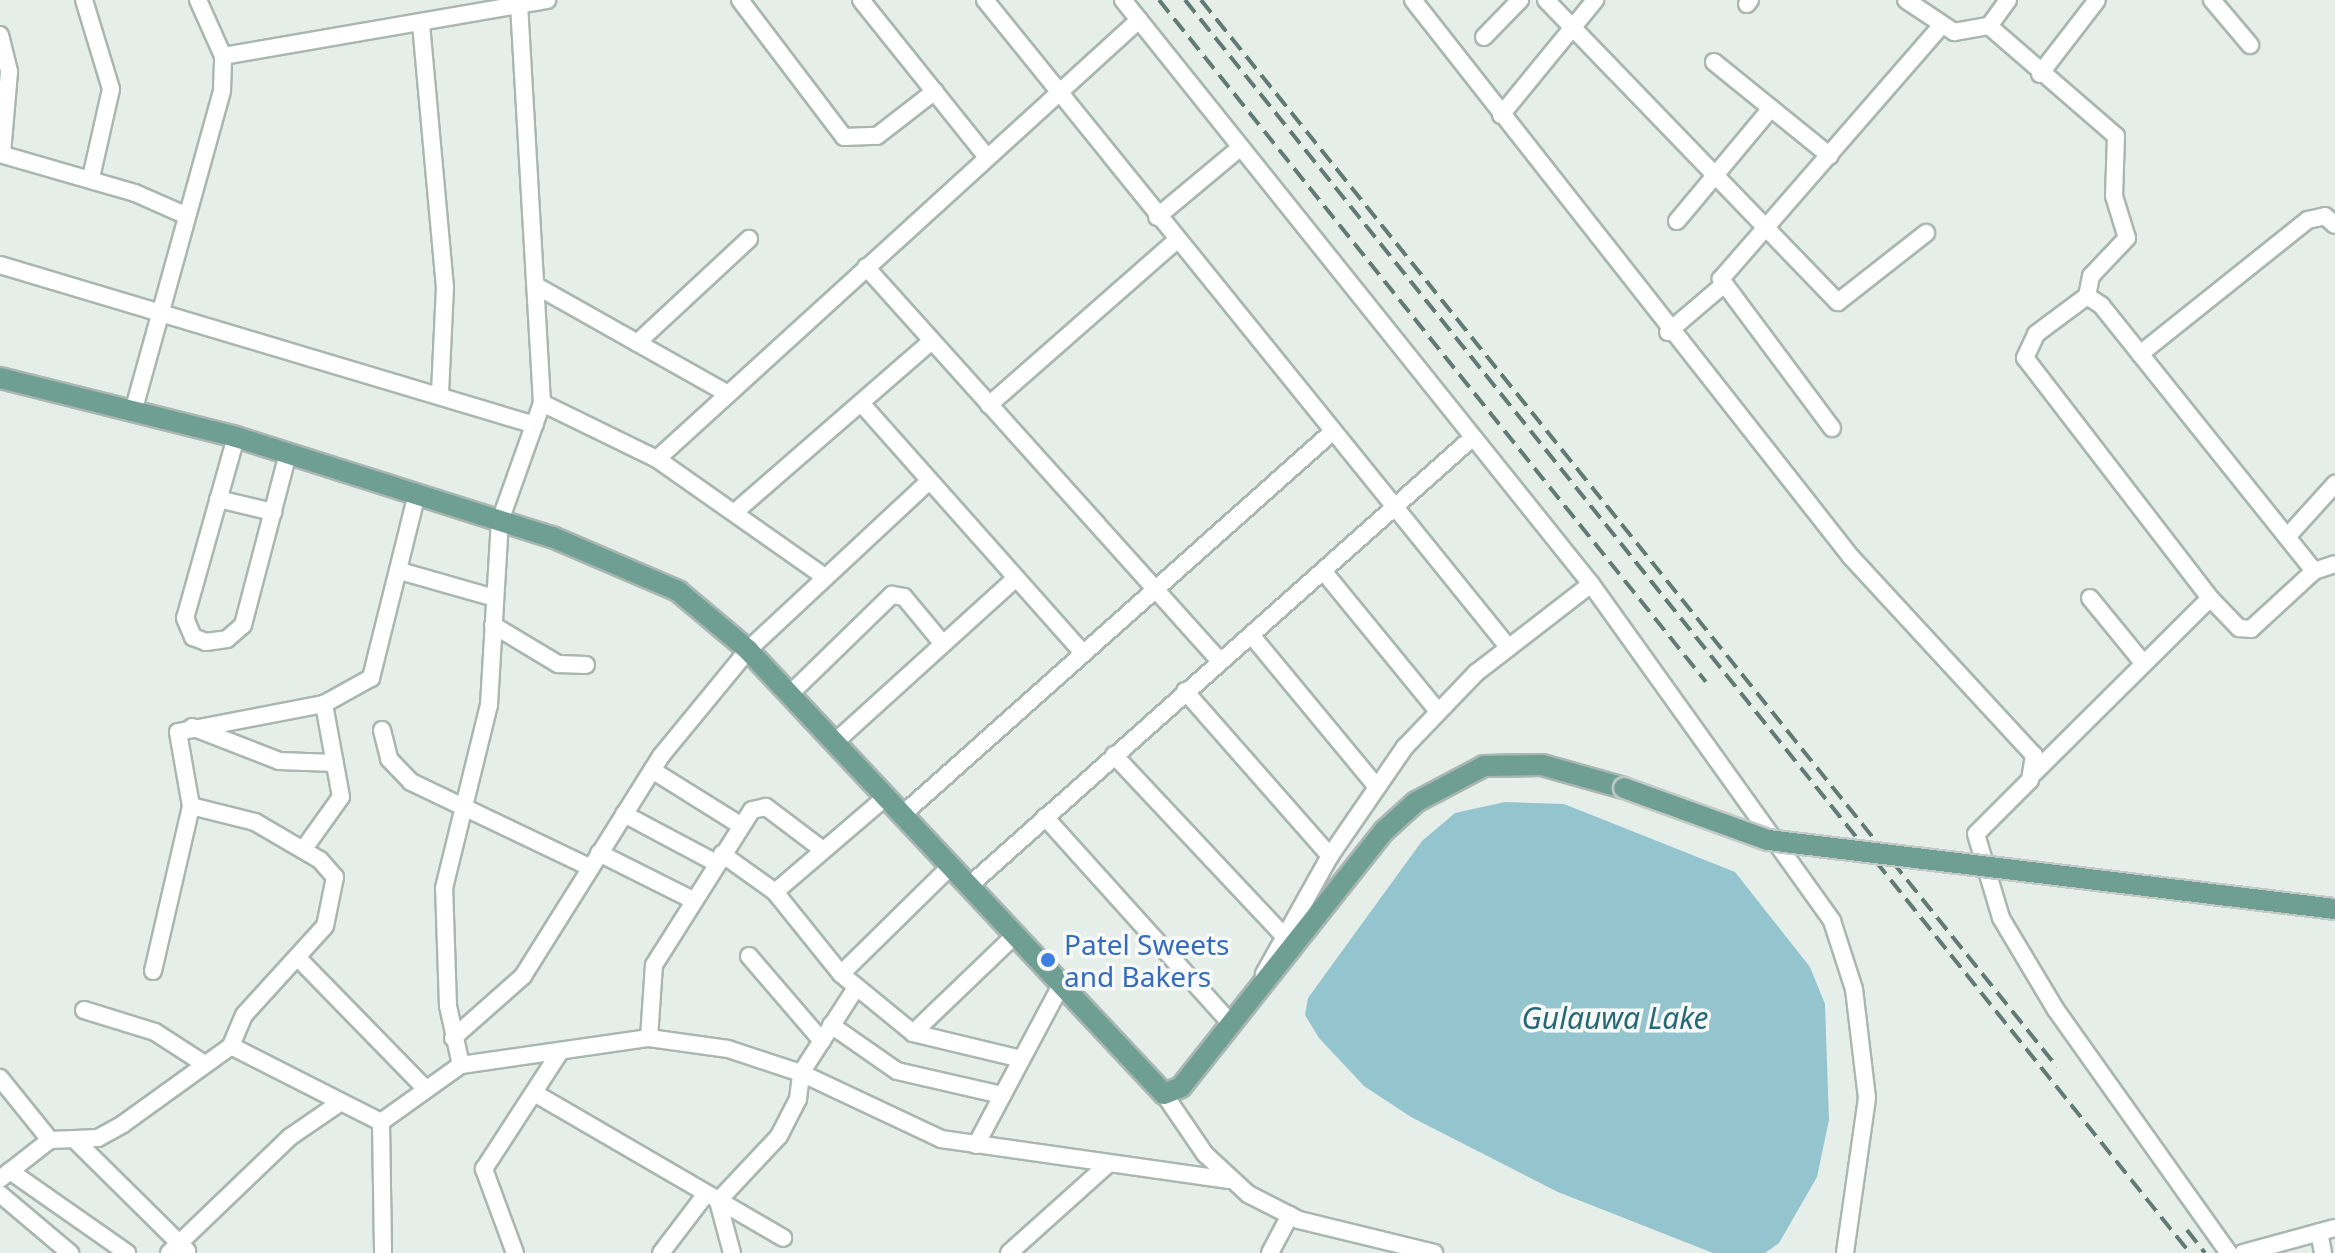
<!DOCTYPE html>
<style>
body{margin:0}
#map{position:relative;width:2335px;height:1253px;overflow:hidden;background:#e6eeea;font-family:"Noto Sans",sans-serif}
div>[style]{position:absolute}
.water>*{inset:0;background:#94c4cd}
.roads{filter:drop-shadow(2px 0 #a9b6b1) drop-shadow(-2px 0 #a9b6b1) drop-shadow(0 2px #a9b6b1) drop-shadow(0 -2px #a9b6b1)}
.minor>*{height:16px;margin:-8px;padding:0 8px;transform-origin:8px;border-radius:8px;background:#fff}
.major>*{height:20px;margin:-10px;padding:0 10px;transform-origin:10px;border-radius:10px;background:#6f9f93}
.rail>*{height:4px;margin-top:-2px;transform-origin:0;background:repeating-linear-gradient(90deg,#617a73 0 16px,transparent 0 24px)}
.bridges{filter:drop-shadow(2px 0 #c2c9c7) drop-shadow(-2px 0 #c2c9c7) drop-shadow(0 2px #c2c9c7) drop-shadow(0 -2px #c2c9c7)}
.major-bridge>*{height:20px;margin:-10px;padding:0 10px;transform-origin:10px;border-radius:10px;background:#6f9f93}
.dots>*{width:22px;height:22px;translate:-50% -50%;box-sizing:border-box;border:4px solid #f7faf8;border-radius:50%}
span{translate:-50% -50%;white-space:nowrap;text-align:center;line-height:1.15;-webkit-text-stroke:7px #f7faf8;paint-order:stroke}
.shop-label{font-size:28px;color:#366cbe}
.left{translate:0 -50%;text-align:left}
.water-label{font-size:30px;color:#256876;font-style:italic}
</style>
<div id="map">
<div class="water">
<i style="clip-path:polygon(1505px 802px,1564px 804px,1735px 872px,1810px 967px,1825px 1004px,1829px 1120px,1817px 1177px,1779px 1243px,1765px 1253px,1713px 1253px,1558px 1192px,1411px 1117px,1364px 1086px,1319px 1038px,1305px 1015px,1308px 998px,1422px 841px,1455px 813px)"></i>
</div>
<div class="roads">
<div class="minor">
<i style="left:84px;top:0;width:93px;rotate:73.1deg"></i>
<i style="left:111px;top:89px;width:91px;rotate:102.7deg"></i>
<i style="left:740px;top:0;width:172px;rotate:52.8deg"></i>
<i style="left:844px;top:137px;width:33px;rotate:-2deg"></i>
<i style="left:877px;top:136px;width:73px;rotate:-37.8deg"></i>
<i style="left:861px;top:0;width:200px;rotate:51.3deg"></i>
<i style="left:985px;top:0;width:833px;rotate:51.04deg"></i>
<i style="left:1123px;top:0;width:748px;rotate:51.29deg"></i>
<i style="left:1591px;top:584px;width:414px;rotate:54.4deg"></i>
<i style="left:1832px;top:921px;width:71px;rotate:72.1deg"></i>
<i style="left:1854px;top:989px;width:110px;rotate:83.2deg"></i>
<i style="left:1867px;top:1098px;width:157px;rotate:98.1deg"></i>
<i style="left:1413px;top:0;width:709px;rotate:51.82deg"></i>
<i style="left:1851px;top:557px;width:270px;rotate:47.3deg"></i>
<i style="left:2034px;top:755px;width:25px;rotate:99deg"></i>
<i style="left:2030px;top:780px;width:76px;rotate:135deg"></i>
<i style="left:1976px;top:834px;width:88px;rotate:73.4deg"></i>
<i style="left:2001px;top:918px;width:107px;rotate:59.1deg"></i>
<i style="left:2056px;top:1010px;width:298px;rotate:54.6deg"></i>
<i style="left:1546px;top:0;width:420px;rotate:46deg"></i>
<i style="left:1838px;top:302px;width:112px;rotate:-38.1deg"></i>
<i style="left:1906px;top:0;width:58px;rotate:33.7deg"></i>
<i style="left:1954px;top:32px;width:36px;rotate:-10deg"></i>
<i style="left:2008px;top:0;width:32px;rotate:126deg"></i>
<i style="left:1989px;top:26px;width:168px;rotate:40.9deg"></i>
<i style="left:2116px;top:136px;width:60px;rotate:91.9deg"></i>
<i style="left:2114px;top:196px;width:44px;rotate:72.8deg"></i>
<i style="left:2127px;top:238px;width:52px;rotate:133.5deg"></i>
<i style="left:2091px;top:276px;width:20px;rotate:101deg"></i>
<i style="left:2212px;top:0;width:59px;rotate:49.8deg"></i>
<i style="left:1747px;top:4px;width:5px;rotate:-53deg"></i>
<i style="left:421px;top:24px;width:264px;rotate:84.8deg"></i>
<i style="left:445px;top:287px;width:106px;rotate:92.7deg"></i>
<i style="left:0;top:35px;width:38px;rotate:76deg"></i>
<i style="left:9px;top:72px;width:82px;rotate:94.9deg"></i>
<i style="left:1484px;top:37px;width:52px;rotate:-45.8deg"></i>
<i style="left:223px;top:56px;width:329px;rotate:-9.8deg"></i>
<i style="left:1714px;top:62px;width:149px;rotate:39deg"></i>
<i style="left:2040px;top:74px;width:93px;rotate:-52.4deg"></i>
<i style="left:1501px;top:115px;width:149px;rotate:-50.7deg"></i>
<i style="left:0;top:154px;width:141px;rotate:16.1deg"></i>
<i style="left:135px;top:193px;width:55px;rotate:23.7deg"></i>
<i style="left:1157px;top:217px;width:109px;rotate:-39.8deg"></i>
<i style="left:1677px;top:221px;width:147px;rotate:-50.2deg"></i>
<i style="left:0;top:265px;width:558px;rotate:16.65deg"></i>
<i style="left:866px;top:267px;width:528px;rotate:48.07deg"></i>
<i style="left:540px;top:288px;width:216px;rotate:29.4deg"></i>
<i style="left:1668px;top:332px;width:71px;rotate:-40.4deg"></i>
<i style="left:637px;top:343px;width:153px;rotate:-42.9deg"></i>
<i style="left:2140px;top:354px;width:215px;rotate:-38.6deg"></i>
<i style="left:2308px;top:220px;width:17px;rotate:-13deg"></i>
<i style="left:2325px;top:216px;width:13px;rotate:42deg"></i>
<i style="left:542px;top:403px;width:128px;rotate:26deg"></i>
<i style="left:657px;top:459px;width:205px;rotate:35.1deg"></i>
<i style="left:861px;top:403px;width:330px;rotate:48.4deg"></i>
<i style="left:989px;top:405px;width:249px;rotate:-41.3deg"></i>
<i style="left:133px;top:412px;width:334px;rotate:-74.5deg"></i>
<i style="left:222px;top:90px;width:34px;rotate:-88deg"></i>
<i style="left:223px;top:56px;width:61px;rotate:-114.1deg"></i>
<i style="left:1832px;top:428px;width:186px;rotate:-126.7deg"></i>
<i style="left:1721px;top:279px;width:334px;rotate:-49deg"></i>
<i style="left:236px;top:437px;width:188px;rotate:105.7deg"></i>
<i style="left:185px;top:618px;width:21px;rotate:67deg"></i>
<i style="left:193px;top:637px;width:14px;rotate:21deg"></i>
<i style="left:206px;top:642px;width:21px;rotate:-8deg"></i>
<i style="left:227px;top:639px;width:21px;rotate:-41deg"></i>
<i style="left:243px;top:625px;width:177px;rotate:-75.3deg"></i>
<i style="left:657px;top:459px;width:652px;rotate:-42.33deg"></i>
<i style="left:218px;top:499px;width:57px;rotate:13.3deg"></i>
<i style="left:735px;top:512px;width:261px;rotate:-41deg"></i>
<i style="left:2287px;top:537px;width:72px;rotate:-47.8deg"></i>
<i style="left:400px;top:571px;width:99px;rotate:15.9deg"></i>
<i style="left:1324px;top:572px;width:178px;rotate:50.7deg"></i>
<i style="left:2090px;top:598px;width:85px;rotate:50.7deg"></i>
<i style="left:2210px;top:598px;width:303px;rotate:-127.6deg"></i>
<i style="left:2025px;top:358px;width:26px;rotate:-65deg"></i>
<i style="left:2036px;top:334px;width:64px;rotate:-36.7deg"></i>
<i style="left:2087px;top:296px;width:17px;rotate:33deg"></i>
<i style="left:2101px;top:305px;width:341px;rotate:51.3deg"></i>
<i style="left:493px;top:625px;width:76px;rotate:31deg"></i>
<i style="left:558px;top:664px;width:28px;rotate:2deg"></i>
<i style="left:1252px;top:636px;width:195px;rotate:50.4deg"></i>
<i style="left:1185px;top:691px;width:220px;rotate:48.7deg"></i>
<i style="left:789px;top:695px;width:144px;rotate:-44.2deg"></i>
<i style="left:892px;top:595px;width:12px;rotate:9deg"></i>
<i style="left:904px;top:597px;width:61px;rotate:50.3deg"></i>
<i style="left:192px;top:727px;width:93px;rotate:21.3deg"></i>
<i style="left:279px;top:761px;width:56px;rotate:2deg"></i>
<i style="left:382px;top:730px;width:30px;rotate:76deg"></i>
<i style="left:389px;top:759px;width:32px;rotate:46deg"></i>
<i style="left:411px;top:782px;width:199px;rotate:25.5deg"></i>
<i style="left:834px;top:743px;width:246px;rotate:-42.2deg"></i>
<i style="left:1114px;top:755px;width:247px;rotate:46.8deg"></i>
<i style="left:652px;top:770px;width:104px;rotate:32deg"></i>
<i style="left:2034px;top:773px;width:248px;rotate:-44.8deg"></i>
<i style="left:2210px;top:598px;width:42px;rotate:46deg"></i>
<i style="left:2239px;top:628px;width:12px;rotate:5deg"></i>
<i style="left:2251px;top:629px;width:86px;rotate:-42.6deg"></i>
<i style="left:2314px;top:571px;width:22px;rotate:-18deg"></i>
<i style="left:191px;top:806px;width:66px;rotate:14deg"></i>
<i style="left:255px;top:822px;width:75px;rotate:30.3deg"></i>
<i style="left:320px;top:860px;width:23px;rotate:49deg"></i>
<i style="left:335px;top:877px;width:50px;rotate:101.5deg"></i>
<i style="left:325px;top:926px;width:120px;rotate:132.3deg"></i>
<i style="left:244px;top:1015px;width:34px;rotate:113deg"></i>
<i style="left:624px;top:814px;width:104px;rotate:28deg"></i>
<i style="left:902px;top:815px;width:573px;rotate:-41.68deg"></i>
<i style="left:1045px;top:817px;width:275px;rotate:48deg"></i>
<i style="left:303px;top:850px;width:65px;rotate:-54.4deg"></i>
<i style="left:341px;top:797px;width:95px;rotate:-100.4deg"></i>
<i style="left:599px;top:853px;width:105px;rotate:26.6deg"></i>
<i style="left:722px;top:854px;width:65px;rotate:35.6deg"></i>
<i style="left:775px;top:892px;width:105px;rotate:51.2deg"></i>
<i style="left:841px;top:974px;width:93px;rotate:39.3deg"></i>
<i style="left:913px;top:1033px;width:111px;rotate:13.5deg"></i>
<i style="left:969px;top:886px;width:674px;rotate:-41.69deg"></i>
<i style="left:775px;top:892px;width:146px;rotate:-40.6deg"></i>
<i style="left:749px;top:956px;width:112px;rotate:49.3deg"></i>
<i style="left:297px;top:957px;width:182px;rotate:45.7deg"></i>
<i style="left:153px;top:971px;width:169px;rotate:-77deg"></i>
<i style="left:191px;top:806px;width:75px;rotate:-100deg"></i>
<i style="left:178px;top:732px;width:149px;rotate:-10.9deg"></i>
<i style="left:324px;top:704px;width:54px;rotate:-29deg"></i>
<i style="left:371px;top:678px;width:190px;rotate:-76deg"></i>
<i style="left:841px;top:974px;width:153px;rotate:-44.5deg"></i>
<i style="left:1264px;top:974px;width:135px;rotate:-60.8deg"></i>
<i style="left:1330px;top:856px;width:132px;rotate:-55.5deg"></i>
<i style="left:1405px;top:747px;width:103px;rotate:-46.2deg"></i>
<i style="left:1476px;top:673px;width:145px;rotate:-37.7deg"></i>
<i style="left:84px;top:1010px;width:74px;rotate:17.2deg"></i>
<i style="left:155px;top:1032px;width:57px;rotate:32.9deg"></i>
<i style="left:831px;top:1025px;width:80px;rotate:34.9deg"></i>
<i style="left:897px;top:1071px;width:108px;rotate:12.9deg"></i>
<i style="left:913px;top:1033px;width:140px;rotate:-43.8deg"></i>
<i style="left:453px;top:1038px;width:94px;rotate:-41.5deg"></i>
<i style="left:523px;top:976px;width:260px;rotate:-57.9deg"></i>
<i style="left:661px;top:756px;width:137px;rotate:-50.6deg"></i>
<i style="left:748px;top:650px;width:246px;rotate:-43deg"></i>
<i style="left:649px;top:1038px;width:73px;rotate:-86.1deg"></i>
<i style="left:654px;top:965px;width:183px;rotate:-57.7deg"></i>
<i style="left:752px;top:810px;width:14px;rotate:-12deg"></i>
<i style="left:766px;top:807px;width:71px;rotate:37deg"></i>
<i style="left:461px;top:1065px;width:60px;rotate:-102.4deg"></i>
<i style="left:448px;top:1006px;width:118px;rotate:-91.9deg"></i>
<i style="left:444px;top:888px;width:188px;rotate:-76.2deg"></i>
<i style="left:489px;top:705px;width:184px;rotate:-86.6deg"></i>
<i style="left:500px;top:521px;width:125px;rotate:-70.4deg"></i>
<i style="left:542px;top:403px;width:404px;rotate:-93.3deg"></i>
<i style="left:0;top:1078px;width:80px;rotate:51.1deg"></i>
<i style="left:536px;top:1094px;width:286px;rotate:30.2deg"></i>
<i style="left:1164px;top:1094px;width:73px;rotate:55.7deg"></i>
<i style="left:1205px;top:1154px;width:59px;rotate:42.9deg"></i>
<i style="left:1248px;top:1194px;width:57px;rotate:27deg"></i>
<i style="left:1299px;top:1220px;width:139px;rotate:13.7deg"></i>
<i style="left:381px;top:1122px;width:131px;rotate:89.1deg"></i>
<i style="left:77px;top:1142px;width:155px;rotate:44.7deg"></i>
<i style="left:976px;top:1145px;width:181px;rotate:-62deg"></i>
<i style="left:10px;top:1171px;width:143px;rotate:35deg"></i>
<i style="left:0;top:1179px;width:63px;rotate:-38deg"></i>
<i style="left:50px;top:1140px;width:48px;rotate:-2.4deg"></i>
<i style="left:98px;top:1138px;width:29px;rotate:-29deg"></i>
<i style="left:123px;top:1124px;width:133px;rotate:-35.8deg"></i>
<i style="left:231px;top:1046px;width:168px;rotate:26.9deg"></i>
<i style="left:381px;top:1122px;width:98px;rotate:-35.5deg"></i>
<i style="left:461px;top:1065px;width:190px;rotate:-8.2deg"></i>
<i style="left:649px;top:1038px;width:80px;rotate:7.9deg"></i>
<i style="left:728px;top:1049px;width:77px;rotate:18.2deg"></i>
<i style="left:801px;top:1073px;width:155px;rotate:25.2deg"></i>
<i style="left:941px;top:1139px;width:291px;rotate:8.1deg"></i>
<i style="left:0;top:1194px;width:92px;rotate:40.1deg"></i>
<i style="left:2319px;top:1232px;width:21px;rotate:79deg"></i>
<i style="left:169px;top:1253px;width:168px;rotate:-43.8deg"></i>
<i style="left:290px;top:1137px;width:58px;rotate:-34.5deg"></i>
<i style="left:515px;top:1253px;width:90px;rotate:-110.3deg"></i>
<i style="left:484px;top:1169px;width:140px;rotate:-57deg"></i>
<i style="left:661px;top:1253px;width:74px;rotate:-52.7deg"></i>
<i style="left:732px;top:1253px;width:54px;rotate:-105.1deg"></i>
<i style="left:718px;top:1201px;width:89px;rotate:-46.8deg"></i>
<i style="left:779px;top:1136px;width:42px;rotate:-62.8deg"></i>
<i style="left:798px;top:1099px;width:26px;rotate:-83deg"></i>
<i style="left:801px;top:1073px;width:101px;rotate:-57.1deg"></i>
<i style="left:1009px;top:1253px;width:132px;rotate:-41.9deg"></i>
<i style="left:1270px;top:1253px;width:43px;rotate:-62.2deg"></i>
<i style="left:2243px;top:1253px;width:95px;rotate:-15.2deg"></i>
</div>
<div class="major">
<i style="left:0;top:378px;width:243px;rotate:14deg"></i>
<i style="left:236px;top:437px;width:331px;rotate:17.6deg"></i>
<i style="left:552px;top:537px;width:137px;rotate:23.2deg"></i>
<i style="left:678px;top:591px;width:92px;rotate:40.1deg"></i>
<i style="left:748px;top:650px;width:608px;rotate:46.86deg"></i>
<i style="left:1164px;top:1094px;width:18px;rotate:-22deg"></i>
<i style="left:1181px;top:1087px;width:327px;rotate:-51.6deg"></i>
<i style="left:1384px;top:831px;width:43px;rotate:-42.2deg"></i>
<i style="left:1416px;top:802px;width:77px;rotate:-27.9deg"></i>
<i style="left:1484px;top:766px;width:58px;rotate:-1deg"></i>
<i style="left:1542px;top:765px;width:85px;rotate:15.7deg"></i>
</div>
</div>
<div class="rail">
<i style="left:1159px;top:0;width:874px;rotate:51.27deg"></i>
<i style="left:1185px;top:0;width:1606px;rotate:51.27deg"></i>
<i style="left:1201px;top:0;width:1368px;rotate:51.26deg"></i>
<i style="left:2187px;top:1230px;width:29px;rotate:52deg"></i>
</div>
<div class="bridges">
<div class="major-bridge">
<i style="left:1624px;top:788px;width:153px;rotate:19.9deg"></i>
<i style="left:1768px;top:840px;width:571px;rotate:6.94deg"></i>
</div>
</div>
<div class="dots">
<i style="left:1048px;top:960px;background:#3f7fe0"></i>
</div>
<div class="shop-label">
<span class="left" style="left:1064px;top:960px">Patel Sweets<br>and Bakers</span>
</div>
<div class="water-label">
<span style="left:1615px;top:1018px">Gulauwa Lake</span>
</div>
</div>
